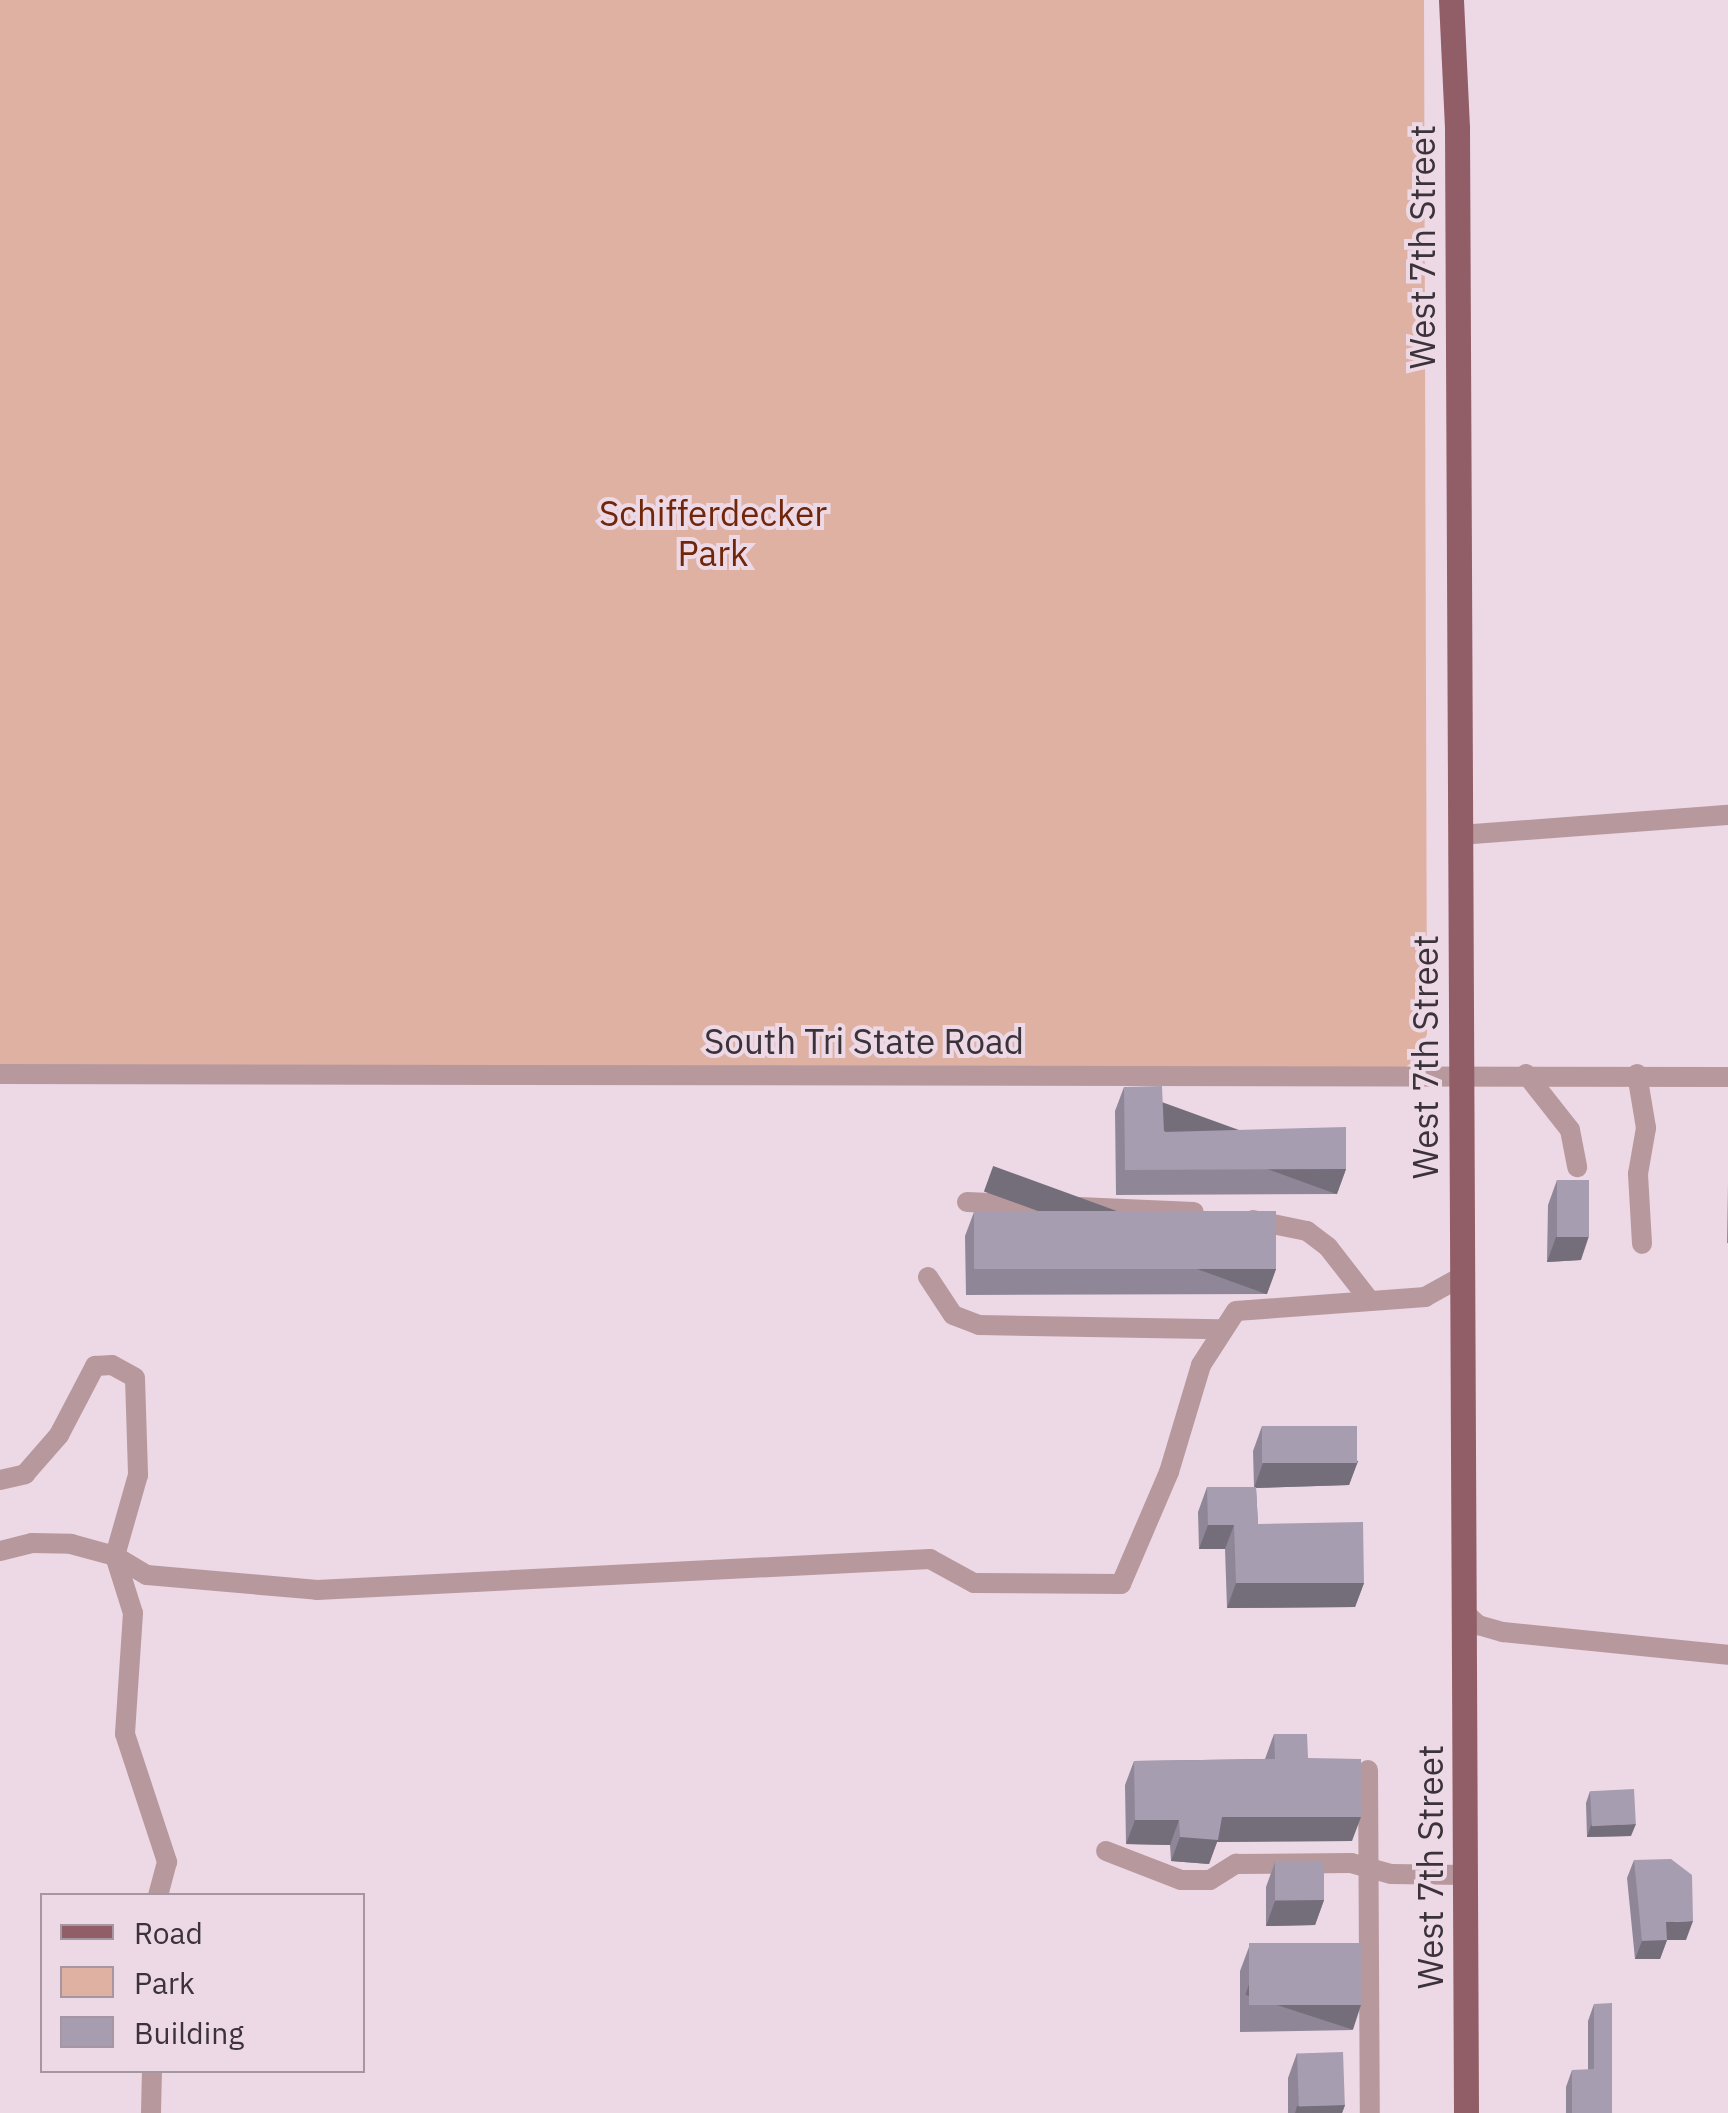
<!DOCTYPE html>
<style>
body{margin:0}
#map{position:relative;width:1728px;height:2113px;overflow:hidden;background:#edd8e6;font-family:"IBM Plex Sans",sans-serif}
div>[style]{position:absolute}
.green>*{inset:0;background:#dfb1a2}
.minor>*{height:20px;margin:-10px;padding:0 10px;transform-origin:10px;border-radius:10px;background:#b7999d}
.major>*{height:25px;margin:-12.5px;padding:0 12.5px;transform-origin:12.5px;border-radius:12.5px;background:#915d66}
.wall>*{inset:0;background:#8f8797}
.shaded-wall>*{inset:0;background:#746e7b;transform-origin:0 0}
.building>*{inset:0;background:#a69db0;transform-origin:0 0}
span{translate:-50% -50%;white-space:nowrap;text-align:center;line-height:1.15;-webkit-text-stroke:8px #edd8e6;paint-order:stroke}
.street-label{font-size:35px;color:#3b3339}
.park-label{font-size:35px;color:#6f2609}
.legend{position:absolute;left:40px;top:1893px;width:325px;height:180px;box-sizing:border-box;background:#edd8e6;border:2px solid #a696a1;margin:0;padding:12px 18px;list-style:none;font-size:30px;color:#3b3339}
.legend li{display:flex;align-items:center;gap:20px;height:50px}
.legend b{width:50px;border:2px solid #a696a1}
</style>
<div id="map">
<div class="green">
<i style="clip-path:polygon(0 0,1424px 0,1427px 1034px,1416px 1059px,1406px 1067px,0 1067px)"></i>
</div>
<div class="minor">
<i style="left:1460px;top:835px;width:269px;rotate:-4.3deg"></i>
<i style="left:0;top:1074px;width:1728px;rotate:0.1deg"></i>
<i style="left:1526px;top:1074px;width:71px;rotate:51.8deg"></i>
<i style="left:1570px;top:1130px;width:38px;rotate:79deg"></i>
<i style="left:1637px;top:1074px;width:55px;rotate:80.5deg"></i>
<i style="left:1646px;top:1128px;width:47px;rotate:99.9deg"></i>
<i style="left:1638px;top:1174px;width:70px;rotate:86.7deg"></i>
<i style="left:967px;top:1202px;width:227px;rotate:2.5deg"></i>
<i style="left:1253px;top:1220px;width:55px;rotate:11.5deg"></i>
<i style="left:1307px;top:1231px;width:26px;rotate:37deg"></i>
<i style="left:1328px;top:1247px;width:68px;rotate:52.1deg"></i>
<i style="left:928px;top:1277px;width:45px;rotate:56.7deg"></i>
<i style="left:953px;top:1315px;width:28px;rotate:21deg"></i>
<i style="left:979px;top:1325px;width:240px;rotate:1deg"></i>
<i style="left:0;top:1480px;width:26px;rotate:-13deg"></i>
<i style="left:25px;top:1474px;width:52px;rotate:-48.9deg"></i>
<i style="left:59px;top:1435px;width:78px;rotate:-62.4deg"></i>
<i style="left:95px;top:1366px;width:17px;rotate:-3deg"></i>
<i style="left:112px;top:1365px;width:26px;rotate:29deg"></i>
<i style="left:135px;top:1378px;width:97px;rotate:88.2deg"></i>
<i style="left:138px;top:1475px;width:84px;rotate:105.9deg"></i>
<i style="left:115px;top:1556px;width:60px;rotate:72.5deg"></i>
<i style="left:133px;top:1613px;width:121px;rotate:93.8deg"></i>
<i style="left:125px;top:1734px;width:135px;rotate:71.8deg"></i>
<i style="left:167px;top:1862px;width:35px;rotate:105deg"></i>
<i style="left:0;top:1551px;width:33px;rotate:-14deg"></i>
<i style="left:32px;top:1543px;width:39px;rotate:1deg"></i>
<i style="left:71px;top:1544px;width:46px;rotate:15.3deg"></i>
<i style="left:115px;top:1556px;width:37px;rotate:31deg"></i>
<i style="left:147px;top:1575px;width:171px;rotate:5deg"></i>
<i style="left:317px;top:1590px;width:614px;rotate:-2.9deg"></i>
<i style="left:930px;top:1559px;width:50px;rotate:28.6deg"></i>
<i style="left:974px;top:1583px;width:147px;rotate:0.4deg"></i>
<i style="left:1121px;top:1584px;width:122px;rotate:-66.8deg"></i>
<i style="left:1169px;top:1472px;width:112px;rotate:-73.3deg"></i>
<i style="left:1201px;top:1365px;width:64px;rotate:-57.1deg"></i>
<i style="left:1236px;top:1311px;width:190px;rotate:-4.2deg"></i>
<i style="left:1425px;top:1297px;width:41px;rotate:-29.1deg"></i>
<i style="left:1463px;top:1611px;width:21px;rotate:43deg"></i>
<i style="left:1478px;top:1625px;width:26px;rotate:16deg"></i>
<i style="left:1503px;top:1632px;width:226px;rotate:5.8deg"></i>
<i style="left:1368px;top:1770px;width:343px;rotate:89.7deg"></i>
<i style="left:1106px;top:1851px;width:80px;rotate:21.1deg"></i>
<i style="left:1181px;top:1880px;width:29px"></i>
<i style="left:1210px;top:1880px;width:31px;rotate:-32deg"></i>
<i style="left:1236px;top:1864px;width:115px;rotate:-0.5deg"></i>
<i style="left:1351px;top:1863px;width:41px;rotate:15.4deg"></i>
<i style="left:1391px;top:1874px;width:74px;rotate:0.8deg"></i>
<i style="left:151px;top:2113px;width:43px;rotate:-88.7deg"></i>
</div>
<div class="major">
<i style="left:1451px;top:0;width:128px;rotate:87.3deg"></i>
<i style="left:1457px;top:128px;width:1985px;rotate:89.74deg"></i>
</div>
<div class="wall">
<i style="clip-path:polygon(1124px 1087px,1164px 1132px,1346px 1169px,1337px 1194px,1116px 1195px,1115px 1111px)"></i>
<i style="clip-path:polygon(1557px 1180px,1581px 1260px,1547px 1262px,1548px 1205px)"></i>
<i style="clip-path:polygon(1728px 1184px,1728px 1243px,1727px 1243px)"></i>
<i style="clip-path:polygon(974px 1212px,1276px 1269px,1267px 1294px,966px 1295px,965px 1236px)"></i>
<i style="clip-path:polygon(1262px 1426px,1358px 1461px,1349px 1485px,1256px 1488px,1258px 1524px,1364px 1583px,1355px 1607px,1227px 1608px,1225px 1549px,1199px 1549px,1198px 1512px,1207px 1487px,1254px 1487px,1253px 1451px)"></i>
<i style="clip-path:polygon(1274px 1734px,1308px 1758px,1352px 1841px,1217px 1842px,1209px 1864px,1171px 1861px,1170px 1845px,1126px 1844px,1125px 1785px,1134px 1761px,1265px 1759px)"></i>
<i style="clip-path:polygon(1590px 1791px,1631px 1836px,1587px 1837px,1586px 1803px)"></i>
<i style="clip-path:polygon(1634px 1860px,1686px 1940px,1667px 1940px,1660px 1959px,1635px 1959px,1627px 1878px)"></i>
<i style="clip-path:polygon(1275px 1862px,1324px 1900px,1315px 1925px,1266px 1926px,1266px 1887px)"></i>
<i style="clip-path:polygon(1249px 1947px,1353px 2030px,1240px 2032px,1240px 1971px)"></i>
<i style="clip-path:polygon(1594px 2004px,1612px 2113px,1566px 2113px,1566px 2087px,1572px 2070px,1588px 2070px,1588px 2021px)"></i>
<i style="clip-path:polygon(1297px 2053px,1345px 2105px,1342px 2113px,1288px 2113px,1288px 2078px)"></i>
</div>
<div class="shaded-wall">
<i style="left:1346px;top:1169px;width:27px;height:221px;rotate:110deg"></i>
<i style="clip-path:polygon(1589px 1236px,1581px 1260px,1547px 1262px,1556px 1237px)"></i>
<i style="left:1276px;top:1269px;width:27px;height:301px;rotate:110deg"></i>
<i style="clip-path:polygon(1358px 1461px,1349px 1485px,1254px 1488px,1263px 1463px)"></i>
<i style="clip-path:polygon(1208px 1525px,1234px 1525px,1225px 1549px,1199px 1549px)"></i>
<i style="clip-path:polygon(1236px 1583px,1364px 1583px,1355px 1607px,1227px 1608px)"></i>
<i style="clip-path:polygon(1222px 1817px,1361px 1817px,1352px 1841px,1217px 1842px,1209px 1864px,1171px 1861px,1180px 1837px)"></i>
<i style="clip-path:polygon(1135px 1820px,1179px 1820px,1170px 1845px,1126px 1844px)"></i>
<i style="clip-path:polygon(1636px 1824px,1631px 1836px,1587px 1837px,1591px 1825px)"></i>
<i style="clip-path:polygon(1324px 1900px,1315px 1925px,1266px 1926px,1275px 1901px)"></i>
<i style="clip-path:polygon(1693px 1921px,1686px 1940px,1667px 1940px,1660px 1959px,1635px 1959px,1642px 1941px,1666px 1922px)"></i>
<i style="left:1361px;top:2005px;width:26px;height:113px;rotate:108deg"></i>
<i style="clip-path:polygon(1345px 2105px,1342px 2113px,1295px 2113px,1297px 2106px)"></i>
</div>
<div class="building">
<i style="clip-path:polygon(1162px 1086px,1164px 1132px,1346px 1127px,1346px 1169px,1125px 1170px,1124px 1087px)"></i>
<i style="left:1557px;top:1180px;width:32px;height:57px"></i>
<i style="left:1276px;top:1211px;width:58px;height:302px;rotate:90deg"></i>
<i style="left:1262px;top:1426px;width:95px;height:37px"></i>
<i style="clip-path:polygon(1207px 1487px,1256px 1487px,1258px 1524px,1363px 1522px,1364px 1583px,1236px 1583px,1234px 1525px,1208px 1525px)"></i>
<i style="clip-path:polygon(1274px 1734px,1307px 1734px,1308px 1758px,1361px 1759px,1361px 1817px,1222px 1817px,1218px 1840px,1180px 1837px,1179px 1820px,1135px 1820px,1134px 1761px,1275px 1759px)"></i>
<i style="left:1634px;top:1789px;width:35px;height:44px;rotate:87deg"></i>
<i style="clip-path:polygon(1671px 1859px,1692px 1875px,1693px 1921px,1666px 1922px,1667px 1940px,1642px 1941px,1634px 1860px)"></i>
<i style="left:1324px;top:1861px;width:39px;height:49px;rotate:90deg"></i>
<i style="left:1361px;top:1943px;width:62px;height:112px;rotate:90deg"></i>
<i style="clip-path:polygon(1612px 2003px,1612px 2113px,1572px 2113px,1572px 2070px,1594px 2069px,1594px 2004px)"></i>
<i style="left:1343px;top:2052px;width:53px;height:46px;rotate:88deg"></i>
</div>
<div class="street-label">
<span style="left:1422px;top:247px;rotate:-90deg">West 7th Street</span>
<span style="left:864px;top:1041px">South Tri State Road</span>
<span style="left:1425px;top:1057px;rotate:-90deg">West 7th Street</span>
<span style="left:1430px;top:1867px;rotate:-90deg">West 7th Street</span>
</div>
<div class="park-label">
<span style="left:713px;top:533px">Schifferdecker<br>Park</span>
</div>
<ul class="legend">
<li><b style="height:12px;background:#915d66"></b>Road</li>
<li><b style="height:28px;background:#dfb1a2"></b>Park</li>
<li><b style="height:28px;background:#a69db0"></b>Building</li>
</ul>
</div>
